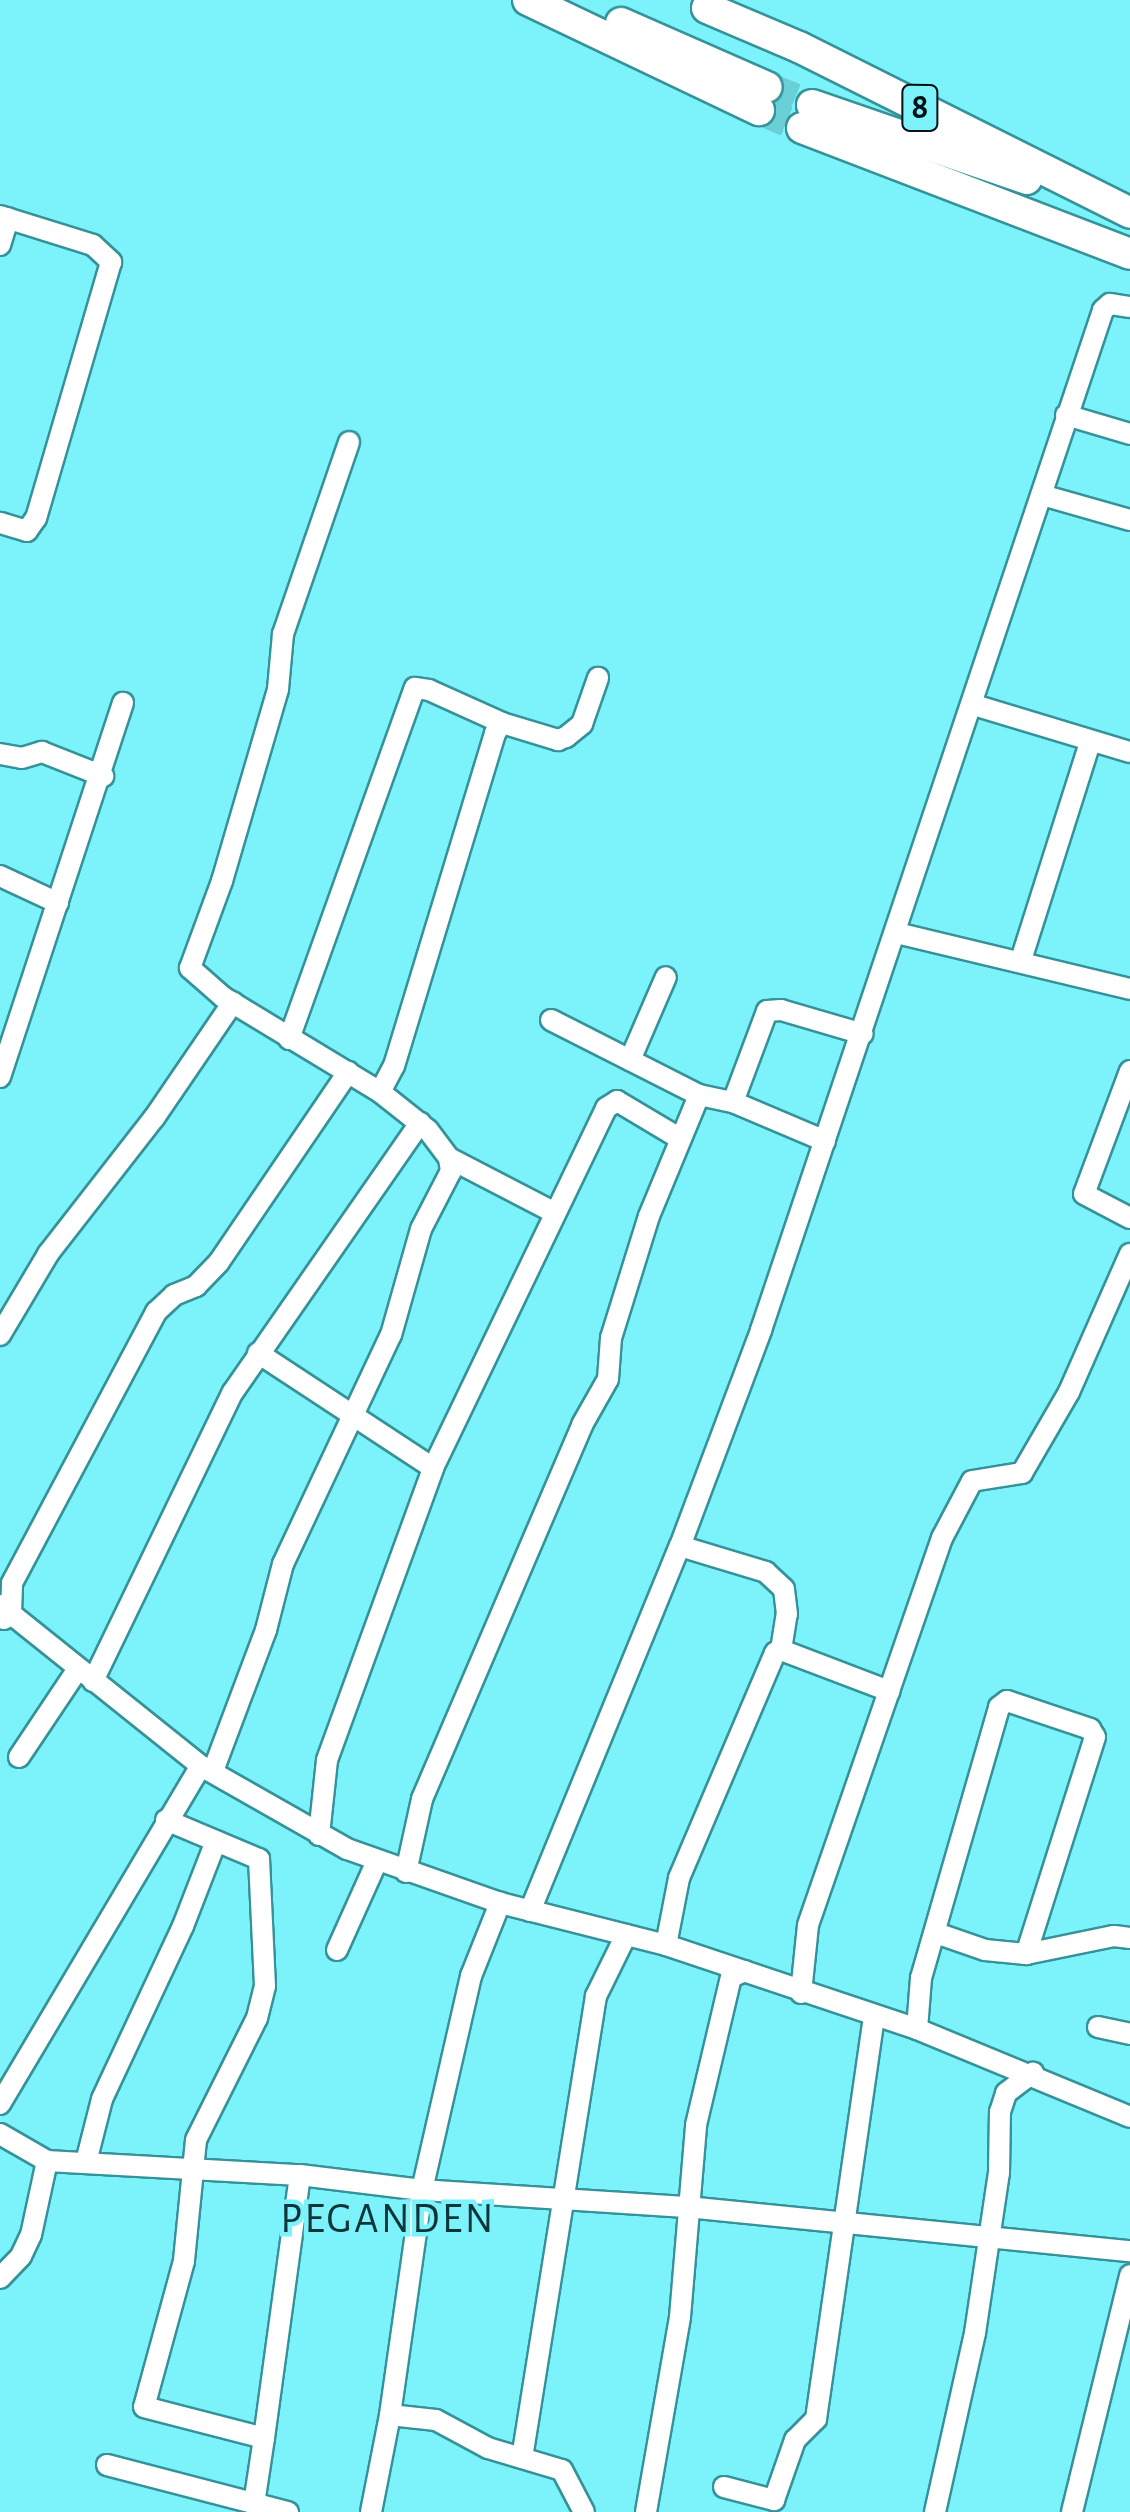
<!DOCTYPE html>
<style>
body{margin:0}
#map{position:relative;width:1130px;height:2512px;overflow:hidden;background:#7cf2fb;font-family:"Alegreya Sans",sans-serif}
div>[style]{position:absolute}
.highway-tunnel>*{height:30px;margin-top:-15px;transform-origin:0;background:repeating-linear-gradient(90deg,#69d0d8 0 30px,transparent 0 45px)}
.roads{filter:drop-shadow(2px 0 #359299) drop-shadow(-2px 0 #359299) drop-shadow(0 2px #359299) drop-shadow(0 -2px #359299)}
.minor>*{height:20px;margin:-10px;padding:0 10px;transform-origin:10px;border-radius:10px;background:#fff}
.highway>*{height:30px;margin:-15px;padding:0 15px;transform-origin:15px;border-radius:15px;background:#fff}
span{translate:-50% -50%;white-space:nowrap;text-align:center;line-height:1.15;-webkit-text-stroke:9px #7cf2fb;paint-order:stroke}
.shield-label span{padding:2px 8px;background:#7cf2fb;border:2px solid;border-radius:8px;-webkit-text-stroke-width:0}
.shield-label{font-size:35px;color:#001113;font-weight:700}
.quarter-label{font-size:42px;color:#0e3538;letter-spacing:2.5px}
</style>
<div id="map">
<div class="highway-tunnel">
<i style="left:767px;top:87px;width:48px;rotate:21.8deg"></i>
<i style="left:759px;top:110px;width:47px;rotate:22.7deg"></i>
</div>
<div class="roads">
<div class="minor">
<i style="left:0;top:216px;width:97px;rotate:17.3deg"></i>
<i style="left:93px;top:245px;width:25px;rotate:43deg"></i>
<i style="left:111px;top:262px;width:267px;rotate:106.3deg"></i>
<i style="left:36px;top:518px;width:16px;rotate:125deg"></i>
<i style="left:27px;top:531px;width:28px;rotate:-163deg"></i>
<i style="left:0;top:245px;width:28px;rotate:-73deg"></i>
<i style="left:1066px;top:415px;width:67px;rotate:16.5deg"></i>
<i style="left:1042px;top:495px;width:91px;rotate:15.9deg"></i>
<i style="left:974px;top:705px;width:163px;rotate:16.8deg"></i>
<i style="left:0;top:754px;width:22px;rotate:10deg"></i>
<i style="left:22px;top:758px;width:21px;rotate:-17deg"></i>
<i style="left:42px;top:752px;width:66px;rotate:21.5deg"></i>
<i style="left:0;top:876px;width:64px;rotate:25deg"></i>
<i style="left:897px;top:933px;width:240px;rotate:13.5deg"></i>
<i style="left:1021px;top:960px;width:229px;rotate:-72.4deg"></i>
<i style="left:551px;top:1020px;width:166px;rotate:26.9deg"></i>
<i style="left:699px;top:1095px;width:35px;rotate:12deg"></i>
<i style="left:733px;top:1102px;width:100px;rotate:23deg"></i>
<i style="left:289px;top:1039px;width:373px;rotate:-70.3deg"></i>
<i style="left:415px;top:688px;width:14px;rotate:8deg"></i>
<i style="left:429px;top:690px;width:80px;rotate:24.3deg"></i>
<i style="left:630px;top:1060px;width:90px;rotate:-66.6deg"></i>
<i style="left:1130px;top:1071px;width:131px;rotate:110.5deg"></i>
<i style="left:1084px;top:1194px;width:52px;rotate:27.6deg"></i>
<i style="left:0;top:1077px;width:394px;rotate:-71.8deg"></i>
<i style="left:380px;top:1092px;width:30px;rotate:-62deg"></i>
<i style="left:394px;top:1066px;width:348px;rotate:-73.1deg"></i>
<i style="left:495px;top:733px;width:12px;rotate:-55deg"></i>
<i style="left:502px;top:723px;width:59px;rotate:16.9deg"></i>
<i style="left:558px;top:740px;width:9px;rotate:-21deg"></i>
<i style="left:566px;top:737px;width:21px;rotate:-39deg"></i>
<i style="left:582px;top:724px;width:49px;rotate:-70.8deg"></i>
<i style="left:733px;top:1102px;width:97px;rotate:-69.5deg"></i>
<i style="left:767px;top:1011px;width:14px;rotate:-4deg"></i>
<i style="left:781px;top:1010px;width:85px;rotate:16.3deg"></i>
<i style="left:449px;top:1158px;width:119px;rotate:27.4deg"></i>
<i style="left:0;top:1335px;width:94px;rotate:-59.3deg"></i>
<i style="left:48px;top:1254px;width:172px;rotate:-52.1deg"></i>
<i style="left:154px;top:1118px;width:140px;rotate:-55.7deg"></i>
<i style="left:258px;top:1353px;width:209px;rotate:33.3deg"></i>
<i style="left:0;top:1605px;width:258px;rotate:38.7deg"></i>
<i style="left:201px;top:1766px;width:168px;rotate:29.6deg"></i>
<i style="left:347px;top:1849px;width:162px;rotate:19.4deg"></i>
<i style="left:500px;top:1903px;width:171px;rotate:14.2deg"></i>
<i style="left:666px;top:1945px;width:265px;rotate:18.5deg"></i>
<i style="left:917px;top:2029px;width:230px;rotate:22.4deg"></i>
<i style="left:4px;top:1619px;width:9px;rotate:-36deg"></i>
<i style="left:11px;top:1614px;width:31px;rotate:-88deg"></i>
<i style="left:12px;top:1583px;width:307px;rotate:-62deg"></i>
<i style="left:156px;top:1312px;width:25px;rotate:-43deg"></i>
<i style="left:174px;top:1295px;width:24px;rotate:-22deg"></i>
<i style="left:196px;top:1286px;width:33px;rotate:-46deg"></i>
<i style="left:219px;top:1262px;width:230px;rotate:-55.8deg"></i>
<i style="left:781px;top:1650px;width:116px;rotate:20.8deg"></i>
<i style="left:93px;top:1681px;width:321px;rotate:-64.2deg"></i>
<i style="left:233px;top:1392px;width:328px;rotate:-55.2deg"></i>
<i style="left:19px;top:1757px;width:106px;rotate:-56.2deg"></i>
<i style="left:213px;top:1771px;width:151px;rotate:-69.4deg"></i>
<i style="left:266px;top:1630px;width:68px;rotate:-75.6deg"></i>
<i style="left:283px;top:1564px;width:253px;rotate:-64.8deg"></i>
<i style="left:391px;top:1335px;width:110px;rotate:-74.2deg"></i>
<i style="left:421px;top:1229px;width:65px;rotate:-62.7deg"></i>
<i style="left:451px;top:1171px;width:13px;rotate:-99deg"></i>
<i style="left:449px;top:1158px;width:35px;rotate:-127deg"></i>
<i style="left:428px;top:1130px;width:61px;rotate:-141.6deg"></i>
<i style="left:380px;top:1092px;width:184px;rotate:-148.8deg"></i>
<i style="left:223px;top:997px;width:44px;rotate:-138.7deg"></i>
<i style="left:190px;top:968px;width:93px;rotate:-69.8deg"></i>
<i style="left:222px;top:881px;width:200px;rotate:-73.7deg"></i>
<i style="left:278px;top:689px;width:55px;rotate:-84.8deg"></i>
<i style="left:283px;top:634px;width:203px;rotate:-71deg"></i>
<i style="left:166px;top:1820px;width:101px;rotate:22.8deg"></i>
<i style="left:259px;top:1859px;width:127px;rotate:87.3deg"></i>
<i style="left:265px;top:1986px;width:33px;rotate:104deg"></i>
<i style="left:257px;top:2018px;width:136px;rotate:116.6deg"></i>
<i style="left:196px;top:2140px;width:122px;rotate:95.7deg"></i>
<i style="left:184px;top:2261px;width:151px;rotate:105.3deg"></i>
<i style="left:144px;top:2407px;width:124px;rotate:14.5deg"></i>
<i style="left:264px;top:2438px;width:265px;rotate:-82.2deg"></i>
<i style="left:319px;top:1835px;width:75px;rotate:-83.9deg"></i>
<i style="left:327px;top:1760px;width:311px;rotate:-70deg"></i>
<i style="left:433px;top:1468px;width:399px;rotate:-64.3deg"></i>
<i style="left:606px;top:1108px;width:13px;rotate:-32deg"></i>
<i style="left:617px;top:1101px;width:72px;rotate:30.8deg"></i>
<i style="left:406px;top:1872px;width:75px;rotate:-77.6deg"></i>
<i style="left:422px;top:1799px;width:407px;rotate:-66.8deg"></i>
<i style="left:582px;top:1425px;width:53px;rotate:-60.5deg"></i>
<i style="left:608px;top:1379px;width:41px;rotate:-85.8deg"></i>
<i style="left:611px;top:1338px;width:128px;rotate:-72.7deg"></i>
<i style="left:649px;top:1216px;width:131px;rotate:-67.5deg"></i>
<i style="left:530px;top:1911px;width:395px;rotate:-67.7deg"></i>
<i style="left:680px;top:1546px;width:231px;rotate:-69.4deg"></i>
<i style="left:761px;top:1330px;width:1076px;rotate:-71.46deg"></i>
<i style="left:1103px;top:310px;width:9px;rotate:-41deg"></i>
<i style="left:1110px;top:304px;width:20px;rotate:9deg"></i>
<i style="left:936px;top:1933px;width:52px;rotate:19.1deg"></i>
<i style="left:985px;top:1950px;width:41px;rotate:5.6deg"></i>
<i style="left:1026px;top:1954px;width:90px;rotate:-11.6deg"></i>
<i style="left:1114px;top:1936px;width:16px;rotate:7deg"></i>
<i style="left:666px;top:1945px;width:68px;rotate:-79deg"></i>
<i style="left:679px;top:1878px;width:245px;rotate:-66.9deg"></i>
<i style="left:775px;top:1653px;width:7px;rotate:-27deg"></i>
<i style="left:781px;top:1650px;width:36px;rotate:-81deg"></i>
<i style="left:787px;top:1614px;width:25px;rotate:-97deg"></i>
<i style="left:784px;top:1589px;width:25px;rotate:-137deg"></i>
<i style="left:766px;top:1572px;width:90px;rotate:-163.2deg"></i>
<i style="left:337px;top:1950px;width:98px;rotate:-65.8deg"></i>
<i style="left:801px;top:1993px;width:68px;rotate:-84.1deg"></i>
<i style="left:808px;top:1925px;width:410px;rotate:-70.9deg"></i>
<i style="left:942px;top:1538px;width:64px;rotate:-62.2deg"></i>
<i style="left:972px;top:1481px;width:51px;rotate:-9.1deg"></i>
<i style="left:1022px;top:1473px;width:94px;rotate:-59.9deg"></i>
<i style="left:1069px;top:1392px;width:151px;rotate:-66.2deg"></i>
<i style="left:1098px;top:2027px;width:33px;rotate:12deg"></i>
<i style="left:917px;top:2029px;width:51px;rotate:-85.5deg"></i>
<i style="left:921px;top:1978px;width:282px;rotate:-73.9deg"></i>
<i style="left:999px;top:1707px;width:10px;rotate:-37deg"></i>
<i style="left:1007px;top:1701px;width:88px;rotate:18.6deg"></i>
<i style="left:1090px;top:1729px;width:9px;rotate:58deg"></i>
<i style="left:1095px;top:1737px;width:228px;rotate:107.6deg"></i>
<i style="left:0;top:2104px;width:393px;rotate:-59.3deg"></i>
<i style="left:0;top:2134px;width:54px;rotate:29.9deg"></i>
<i style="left:47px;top:2161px;width:253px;rotate:3.2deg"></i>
<i style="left:300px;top:2175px;width:123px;rotate:7deg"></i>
<i style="left:422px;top:2190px;width:266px;rotate:3.7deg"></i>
<i style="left:687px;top:2207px;width:445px;rotate:5.7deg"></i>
<i style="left:86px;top:2162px;width:65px;rotate:-75.7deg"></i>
<i style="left:102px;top:2099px;width:191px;rotate:-64.9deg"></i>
<i style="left:183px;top:1926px;width:91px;rotate:-68.8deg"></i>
<i style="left:0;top:2278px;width:30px;rotate:-46deg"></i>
<i style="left:21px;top:2256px;width:23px;rotate:-65deg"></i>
<i style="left:31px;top:2235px;width:76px;rotate:-77.8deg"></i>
<i style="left:390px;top:2415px;width:46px;rotate:6.2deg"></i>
<i style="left:436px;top:2420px;width:59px;rotate:28.3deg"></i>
<i style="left:488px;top:2448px;width:77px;rotate:16.6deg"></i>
<i style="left:562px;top:2470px;width:47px;rotate:62.4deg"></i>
<i style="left:522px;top:2458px;width:468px;rotate:-80.9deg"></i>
<i style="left:596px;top:1996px;width:68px;rotate:-63.8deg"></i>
<i style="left:107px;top:2465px;width:187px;rotate:14.6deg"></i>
<i style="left:724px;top:2487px;width:52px;rotate:14.6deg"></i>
<i style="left:774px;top:2500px;width:64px;rotate:-70.7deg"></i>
<i style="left:795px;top:2440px;width:30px;rotate:-45deg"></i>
<i style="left:816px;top:2419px;width:407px;rotate:-81.8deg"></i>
<i style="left:254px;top:2504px;width:67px;rotate:-81.4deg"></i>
<i style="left:371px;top:2512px;width:99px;rotate:-78.9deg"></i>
<i style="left:390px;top:2415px;width:227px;rotate:-81.9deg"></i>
<i style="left:422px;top:2190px;width:220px;rotate:-77.1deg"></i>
<i style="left:471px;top:1976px;width:79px;rotate:-68.3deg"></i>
<i style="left:646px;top:2512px;width:198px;rotate:-80.1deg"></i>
<i style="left:680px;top:2317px;width:193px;rotate:-85.2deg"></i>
<i style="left:696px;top:2125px;width:152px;rotate:-76.7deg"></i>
<i style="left:731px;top:1977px;width:15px;rotate:-23deg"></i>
<i style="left:935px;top:2512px;width:183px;rotate:-77.4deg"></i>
<i style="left:975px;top:2333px;width:162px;rotate:-81.5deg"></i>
<i style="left:999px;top:2173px;width:61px;rotate:-89.1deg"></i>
<i style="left:1000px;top:2112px;width:20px;rotate:-72deg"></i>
<i style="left:1006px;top:2093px;width:34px;rotate:-37deg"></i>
<i style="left:1072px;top:2512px;width:244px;rotate:-76.2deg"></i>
</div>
<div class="highway">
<i style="left:528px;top:0;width:256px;rotate:25.5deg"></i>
<i style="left:707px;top:8px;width:100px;rotate:23deg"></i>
<i style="left:799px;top:47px;width:370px;rotate:26.6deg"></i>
<i style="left:621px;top:23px;width:159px;rotate:23.7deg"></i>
<i style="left:812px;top:105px;width:227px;rotate:19deg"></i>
<i style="left:802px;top:128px;width:351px;rotate:21deg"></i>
</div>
</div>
<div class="shield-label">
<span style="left:920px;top:108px">8</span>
</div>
<div class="quarter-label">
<span style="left:388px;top:2219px">PEGANDEN</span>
</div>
</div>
